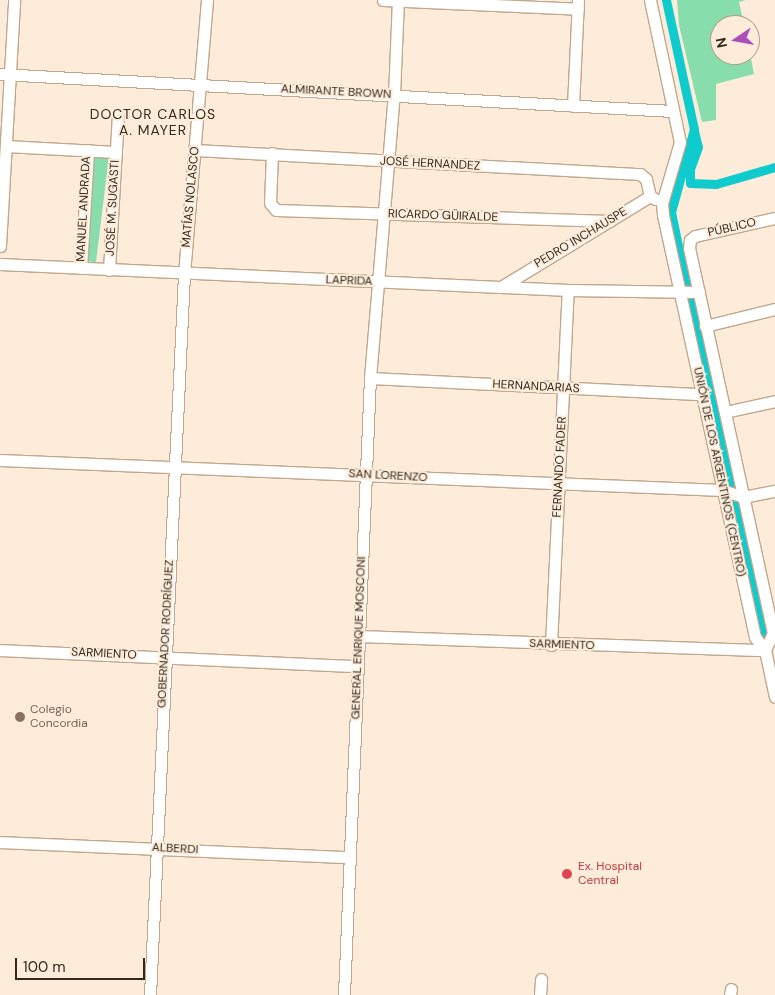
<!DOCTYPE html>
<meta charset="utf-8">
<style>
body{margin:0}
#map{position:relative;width:775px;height:995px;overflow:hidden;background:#fdecda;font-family:"DM Sans",sans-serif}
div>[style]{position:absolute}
.green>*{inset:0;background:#88ddac;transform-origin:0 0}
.canal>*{height:9px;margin:-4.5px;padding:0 4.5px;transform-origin:4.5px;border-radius:4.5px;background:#0fcbcd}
.roads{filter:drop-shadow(1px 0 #c1a78b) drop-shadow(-1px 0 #c1a78b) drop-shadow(0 1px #c1a78b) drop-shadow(0 -1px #c1a78b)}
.minor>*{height:11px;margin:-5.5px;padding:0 5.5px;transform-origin:5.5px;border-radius:5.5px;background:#fff}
.dots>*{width:14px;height:14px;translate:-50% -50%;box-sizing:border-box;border:2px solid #fdecda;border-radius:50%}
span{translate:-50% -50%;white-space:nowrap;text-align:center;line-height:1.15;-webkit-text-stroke:4px #fdecda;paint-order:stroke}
.street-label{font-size:12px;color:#34291e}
.education-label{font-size:12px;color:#785e54}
.left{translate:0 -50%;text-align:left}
.health-label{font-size:12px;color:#be3a42}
.neighbourhood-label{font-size:14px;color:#34291e;letter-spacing:1px}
.north{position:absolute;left:710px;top:15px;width:50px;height:50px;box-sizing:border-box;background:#fdecda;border:1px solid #ad9e8f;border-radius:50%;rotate:258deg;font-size:14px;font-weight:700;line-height:20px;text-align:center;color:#34291e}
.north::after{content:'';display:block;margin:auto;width:18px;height:22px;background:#ab4eb9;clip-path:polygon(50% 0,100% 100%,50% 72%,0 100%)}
.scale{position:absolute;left:15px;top:958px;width:130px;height:22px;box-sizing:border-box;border:2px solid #34291e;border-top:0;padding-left:6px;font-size:15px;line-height:18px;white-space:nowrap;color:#34291e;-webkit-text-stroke:4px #fdecda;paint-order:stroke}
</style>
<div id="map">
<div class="green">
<i style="clip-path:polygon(677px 0,746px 0,739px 2px,744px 25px,720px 25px,720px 55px,750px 54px,754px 74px,716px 84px,716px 120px,702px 122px,679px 25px)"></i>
<i style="left:93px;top:155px;width:16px;height:106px;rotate:7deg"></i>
</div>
<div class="canal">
<i style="left:666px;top:0;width:132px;rotate:77.8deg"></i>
<i style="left:694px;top:129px;width:86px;rotate:105.5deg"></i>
<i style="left:671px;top:212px;width:75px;rotate:78.4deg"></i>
<i style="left:694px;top:131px;width:16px;rotate:76deg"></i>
<i style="left:698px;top:147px;width:23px;rotate:110deg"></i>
<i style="left:690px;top:169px;width:14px;rotate:90deg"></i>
<i style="left:690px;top:183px;width:26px;rotate:2deg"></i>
<i style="left:716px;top:184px;width:61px;rotate:-16.1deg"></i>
<i style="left:690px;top:299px;width:191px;rotate:77.9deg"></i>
<i style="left:734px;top:502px;width:141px;rotate:77.7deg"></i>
</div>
<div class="roads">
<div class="minor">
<i style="left:383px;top:0;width:195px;rotate:2.6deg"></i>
<i style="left:650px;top:0;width:145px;rotate:78.1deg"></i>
<i style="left:680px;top:142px;width:64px;rotate:106.4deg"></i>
<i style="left:662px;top:203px;width:12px;rotate:85deg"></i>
<i style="left:663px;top:215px;width:432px;rotate:77.7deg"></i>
<i style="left:755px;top:637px;width:16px;rotate:52deg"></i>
<i style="left:765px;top:650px;width:48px;rotate:78deg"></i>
<i style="left:0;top:74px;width:674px;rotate:3.15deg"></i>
<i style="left:573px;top:106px;width:106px;rotate:-87.3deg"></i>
<i style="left:6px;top:146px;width:110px;rotate:3.1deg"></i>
<i style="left:195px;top:150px;width:446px;rotate:3.1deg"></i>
<i style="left:640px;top:174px;width:8px;rotate:40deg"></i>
<i style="left:646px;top:179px;width:17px;rotate:77deg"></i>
<i style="left:272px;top:153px;width:50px;rotate:92.3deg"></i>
<i style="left:270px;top:203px;width:9px;rotate:49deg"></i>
<i style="left:276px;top:210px;width:334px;rotate:1.9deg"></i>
<i style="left:0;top:246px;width:246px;rotate:-86.7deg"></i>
<i style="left:0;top:264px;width:569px;rotate:2.62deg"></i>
<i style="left:568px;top:290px;width:131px;rotate:0.9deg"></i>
<i style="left:81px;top:268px;width:118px;rotate:-86.6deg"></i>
<i style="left:109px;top:270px;width:154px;rotate:-86.7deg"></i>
<i style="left:501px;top:287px;width:175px;rotate:-31.4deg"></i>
<i style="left:650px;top:196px;width:6px;rotate:31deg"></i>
<i style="left:705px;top:326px;width:72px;rotate:-13.7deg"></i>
<i style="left:370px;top:378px;width:332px;rotate:2.8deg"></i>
<i style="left:725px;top:412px;width:51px;rotate:-12.4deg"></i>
<i style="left:0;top:460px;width:723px;rotate:2.38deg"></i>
<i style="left:722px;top:490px;width:22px;rotate:18deg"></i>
<i style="left:743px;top:497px;width:33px;rotate:-11deg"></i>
<i style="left:359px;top:636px;width:406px;rotate:2deg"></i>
<i style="left:551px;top:645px;width:355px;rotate:-87.3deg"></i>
<i style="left:0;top:650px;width:358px;rotate:2.6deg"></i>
<i style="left:765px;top:650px;width:19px;rotate:-65deg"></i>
<i style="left:773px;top:633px;width:394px;rotate:-102.3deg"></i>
<i style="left:689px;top:248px;width:8px;rotate:-83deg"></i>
<i style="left:690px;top:240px;width:6px;rotate:-39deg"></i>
<i style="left:695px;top:236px;width:82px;rotate:-12.7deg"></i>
<i style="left:0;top:842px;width:349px;rotate:2.5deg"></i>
<i style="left:150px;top:995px;width:722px;rotate:-87.3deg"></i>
<i style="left:184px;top:274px;width:275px;rotate:-85.2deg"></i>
<i style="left:344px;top:995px;width:618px;rotate:-87.59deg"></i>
<i style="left:370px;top:378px;width:284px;rotate:-85.2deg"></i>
<i style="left:394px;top:95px;width:95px;rotate:-87.6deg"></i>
<i style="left:540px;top:995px;width:16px;rotate:-86deg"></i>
<i style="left:730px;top:995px;width:6px;rotate:-81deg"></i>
</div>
</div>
<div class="dots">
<i style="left:20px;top:717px;background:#8d6e63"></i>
<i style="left:567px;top:874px;background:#e0444e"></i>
</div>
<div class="street-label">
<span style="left:336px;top:92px;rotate:3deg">ALMIRANTE BROWN</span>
<span style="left:430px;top:164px;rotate:3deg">JOSÉ HERNANDEZ</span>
<span style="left:191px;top:197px;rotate:-85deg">MATÍAS NOLASCO</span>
<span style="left:113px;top:208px;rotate:-87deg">JOSÉ M. SUGASTI</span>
<span style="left:84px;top:209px;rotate:-87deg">MANUEL ANDRADA</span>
<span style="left:443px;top:216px;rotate:2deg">RICARDO GÜIRALDE</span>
<span style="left:732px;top:228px;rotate:-13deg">PÚBLICO</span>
<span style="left:581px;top:238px;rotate:-31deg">PEDRO INCHAUSPE</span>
<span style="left:349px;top:281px;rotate:2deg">LAPRIDA</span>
<span style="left:536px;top:387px;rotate:3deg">HERNANDARIAS</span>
<span style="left:560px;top:467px;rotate:-87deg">FERNANDO FADER</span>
<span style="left:719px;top:472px;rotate:78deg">UNIÓN DE LOS ARGENTINOS (CENTRO)</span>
<span style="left:388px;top:476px;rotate:3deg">SAN LORENZO</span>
<span style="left:166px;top:634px;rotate:-87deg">GOBERNADOR RODRÍGUEZ</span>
<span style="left:359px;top:638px;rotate:-88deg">GENERAL ENRIQUE MOSCONI</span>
<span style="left:562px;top:645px;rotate:2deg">SARMIENTO</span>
<span style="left:104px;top:654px;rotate:3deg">SARMIENTO</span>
<span style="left:175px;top:849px;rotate:3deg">ALBERDI</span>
</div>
<div class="education-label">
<span class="left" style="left:30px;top:717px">Colegio<br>Concordia</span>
</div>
<div class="health-label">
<span class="left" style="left:578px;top:874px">Ex. Hospital<br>Central</span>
</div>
<div class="neighbourhood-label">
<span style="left:153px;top:122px">DOCTOR CARLOS<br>A. MAYER</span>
</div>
<div class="north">N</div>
<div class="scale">100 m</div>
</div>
